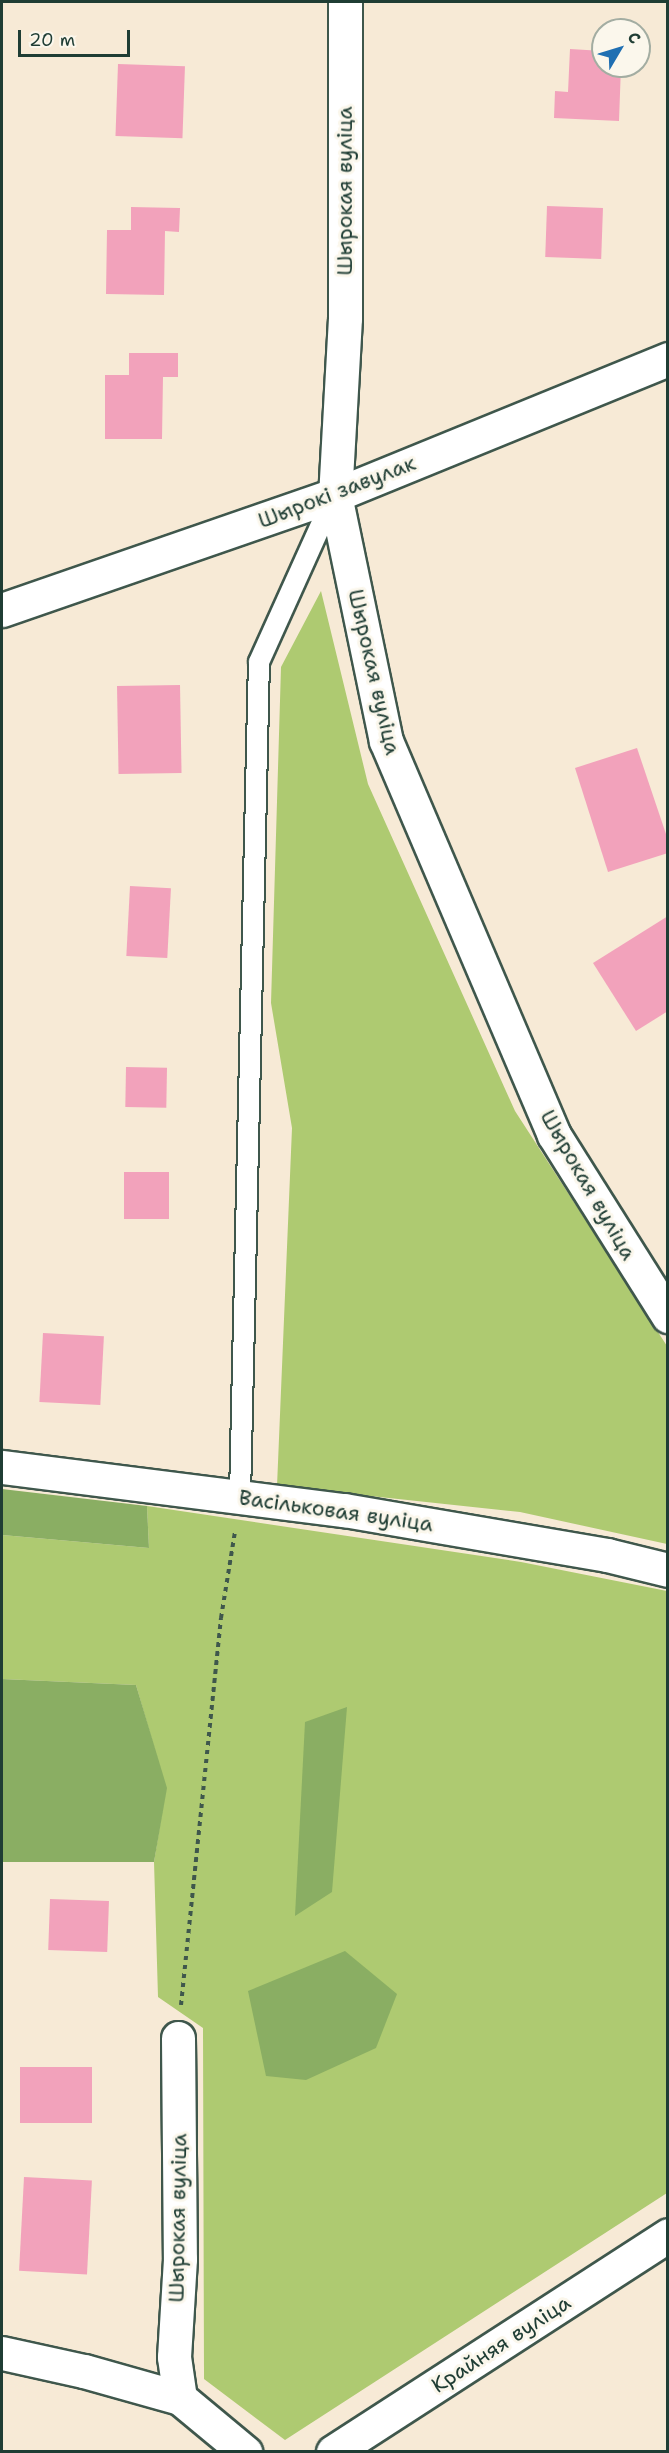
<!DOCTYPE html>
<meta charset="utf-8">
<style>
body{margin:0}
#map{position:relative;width:669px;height:2453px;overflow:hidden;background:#f7ead6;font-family:"Shantell Sans",sans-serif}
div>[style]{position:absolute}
.green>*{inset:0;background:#aeca71}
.forest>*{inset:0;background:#8aae63}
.building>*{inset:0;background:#f2a2bb;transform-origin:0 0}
.path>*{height:4px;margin-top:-2px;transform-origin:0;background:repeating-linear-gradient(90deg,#3f574c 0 4.5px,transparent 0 9px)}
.roads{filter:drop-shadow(2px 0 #3f574c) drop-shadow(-2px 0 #3f574c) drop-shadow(0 2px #3f574c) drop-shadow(0 -2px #3f574c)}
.service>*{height:20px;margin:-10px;padding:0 10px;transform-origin:10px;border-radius:10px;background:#fff}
.minor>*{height:33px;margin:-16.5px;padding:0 16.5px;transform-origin:16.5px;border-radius:16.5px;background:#fff}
.tertiary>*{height:33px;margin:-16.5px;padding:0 16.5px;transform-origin:16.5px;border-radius:16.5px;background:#fff}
span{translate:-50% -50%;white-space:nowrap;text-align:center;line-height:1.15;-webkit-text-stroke:6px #fbf7ec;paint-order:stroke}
.street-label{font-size:21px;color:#1f3d34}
.frame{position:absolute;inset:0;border:3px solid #1f3d34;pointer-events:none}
.north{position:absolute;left:591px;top:18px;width:60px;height:60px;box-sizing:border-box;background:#fbf7ec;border:2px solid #a3ada2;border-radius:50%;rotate:52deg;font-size:16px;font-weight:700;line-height:24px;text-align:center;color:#1f3d34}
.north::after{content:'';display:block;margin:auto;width:21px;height:27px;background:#1f6fb2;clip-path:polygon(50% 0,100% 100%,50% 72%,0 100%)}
.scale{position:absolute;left:18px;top:30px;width:112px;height:27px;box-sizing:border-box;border:3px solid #1f3d34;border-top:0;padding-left:8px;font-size:18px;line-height:21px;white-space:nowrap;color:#1f3d34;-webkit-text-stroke:4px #fbf7ec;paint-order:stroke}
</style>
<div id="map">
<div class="green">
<i style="clip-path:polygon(321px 591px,368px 784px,515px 1111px,667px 1346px,667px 1544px,520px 1512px,277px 1486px,292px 1128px,271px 1003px,281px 667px)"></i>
<i style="clip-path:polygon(147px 1506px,521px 1562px,667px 1591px,667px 2193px,285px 2440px,204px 2379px,203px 2028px,158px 1997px,154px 1862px,166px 1788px,136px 1685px,2px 1679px,2px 1535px,149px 1548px)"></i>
</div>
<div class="forest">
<i style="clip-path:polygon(2px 1489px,147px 1506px,149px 1548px,2px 1535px)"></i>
<i style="clip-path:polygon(2px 1679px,136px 1685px,167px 1788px,154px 1862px,2px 1862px)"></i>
<i style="clip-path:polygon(347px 1707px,332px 1892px,295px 1916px,305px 1722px)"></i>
<i style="clip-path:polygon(345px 1951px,397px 1994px,376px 2048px,306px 2080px,266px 2076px,248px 1991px)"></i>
</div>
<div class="building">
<i style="clip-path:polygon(570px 49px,603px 51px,603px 66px,621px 66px,619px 121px,554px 118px,555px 91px,568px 92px)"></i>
<i style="left:118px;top:64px;width:67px;height:72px;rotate:2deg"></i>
<i style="left:547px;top:206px;width:56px;height:51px;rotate:2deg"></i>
<i style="clip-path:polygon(131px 207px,180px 208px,179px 232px,165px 231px,164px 295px,106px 294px,107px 230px,131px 230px)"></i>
<i style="clip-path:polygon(129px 353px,178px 353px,178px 377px,163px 377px,162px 439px,105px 439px,105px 375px,129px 375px)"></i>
<i style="left:180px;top:685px;width:88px;height:63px;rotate:89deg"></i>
<i style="clip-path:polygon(637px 748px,668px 840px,668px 853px,608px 872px,575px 768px)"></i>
<i style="left:130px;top:886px;width:41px;height:70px;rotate:3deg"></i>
<i style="clip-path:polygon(668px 916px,668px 1011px,636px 1031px,593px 963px)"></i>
<i style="left:126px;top:1067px;width:41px;height:40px;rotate:1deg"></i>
<i style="left:124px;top:1172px;width:45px;height:47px"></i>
<i style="left:43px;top:1333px;width:61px;height:69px;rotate:3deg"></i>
<i style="left:50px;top:1899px;width:59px;height:51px;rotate:2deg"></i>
<i style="left:20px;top:2067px;width:72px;height:56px"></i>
<i style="left:24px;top:2177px;width:68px;height:94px;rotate:3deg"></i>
</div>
<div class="path">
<i style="left:181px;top:2005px;width:389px;rotate:-84.1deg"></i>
<i style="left:221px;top:1618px;width:87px;rotate:-80.8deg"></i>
</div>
<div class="roads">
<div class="service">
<i style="left:240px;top:1497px;width:835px;rotate:-88.7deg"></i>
<i style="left:259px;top:662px;width:180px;rotate:-65.7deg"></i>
</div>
<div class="minor">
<i style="left:345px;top:2px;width:316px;rotate:90deg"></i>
<i style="left:345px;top:318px;width:177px;rotate:93.2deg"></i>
<i style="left:335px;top:495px;width:251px;rotate:78.3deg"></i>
<i style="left:386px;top:741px;width:428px;rotate:66.9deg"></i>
<i style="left:554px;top:1135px;width:214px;rotate:57.8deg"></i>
<i style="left:2px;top:610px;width:352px;rotate:-19.1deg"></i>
<i style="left:335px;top:495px;width:360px;rotate:-22.2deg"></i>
<i style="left:2px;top:1467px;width:345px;rotate:7.2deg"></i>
<i style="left:344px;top:1510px;width:267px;rotate:9.7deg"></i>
<i style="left:607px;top:1555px;width:63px;rotate:13.8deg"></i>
<i style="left:178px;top:2038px;width:221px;rotate:89.5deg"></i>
<i style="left:180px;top:2259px;width:98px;rotate:93.5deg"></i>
<i style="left:174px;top:2357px;width:41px;rotate:81.7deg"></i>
<i style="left:2px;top:2353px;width:84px;rotate:12.4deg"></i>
<i style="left:84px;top:2371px;width:100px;rotate:15.7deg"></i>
<i style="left:180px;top:2398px;width:85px;rotate:39.7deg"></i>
</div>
<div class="tertiary">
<i style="left:333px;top:2452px;width:399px;rotate:-32.9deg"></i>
</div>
</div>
<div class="street-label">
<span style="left:345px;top:191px;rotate:-90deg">Шырокая вуліца</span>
<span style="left:337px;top:492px;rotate:-21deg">Шырокі завулак</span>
<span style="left:374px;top:672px;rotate:77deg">Шырокая вуліца</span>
<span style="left:588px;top:1185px;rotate:60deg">Шырокая вуліца</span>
<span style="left:336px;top:1511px;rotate:8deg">Васільковая вуліца</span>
<span style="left:178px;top:2218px;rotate:-89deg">Шырокая вуліца</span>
<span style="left:501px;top:2344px;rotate:-33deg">Крайняя вуліца</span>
</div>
<div class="frame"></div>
<div class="north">С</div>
<div class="scale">20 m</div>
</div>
